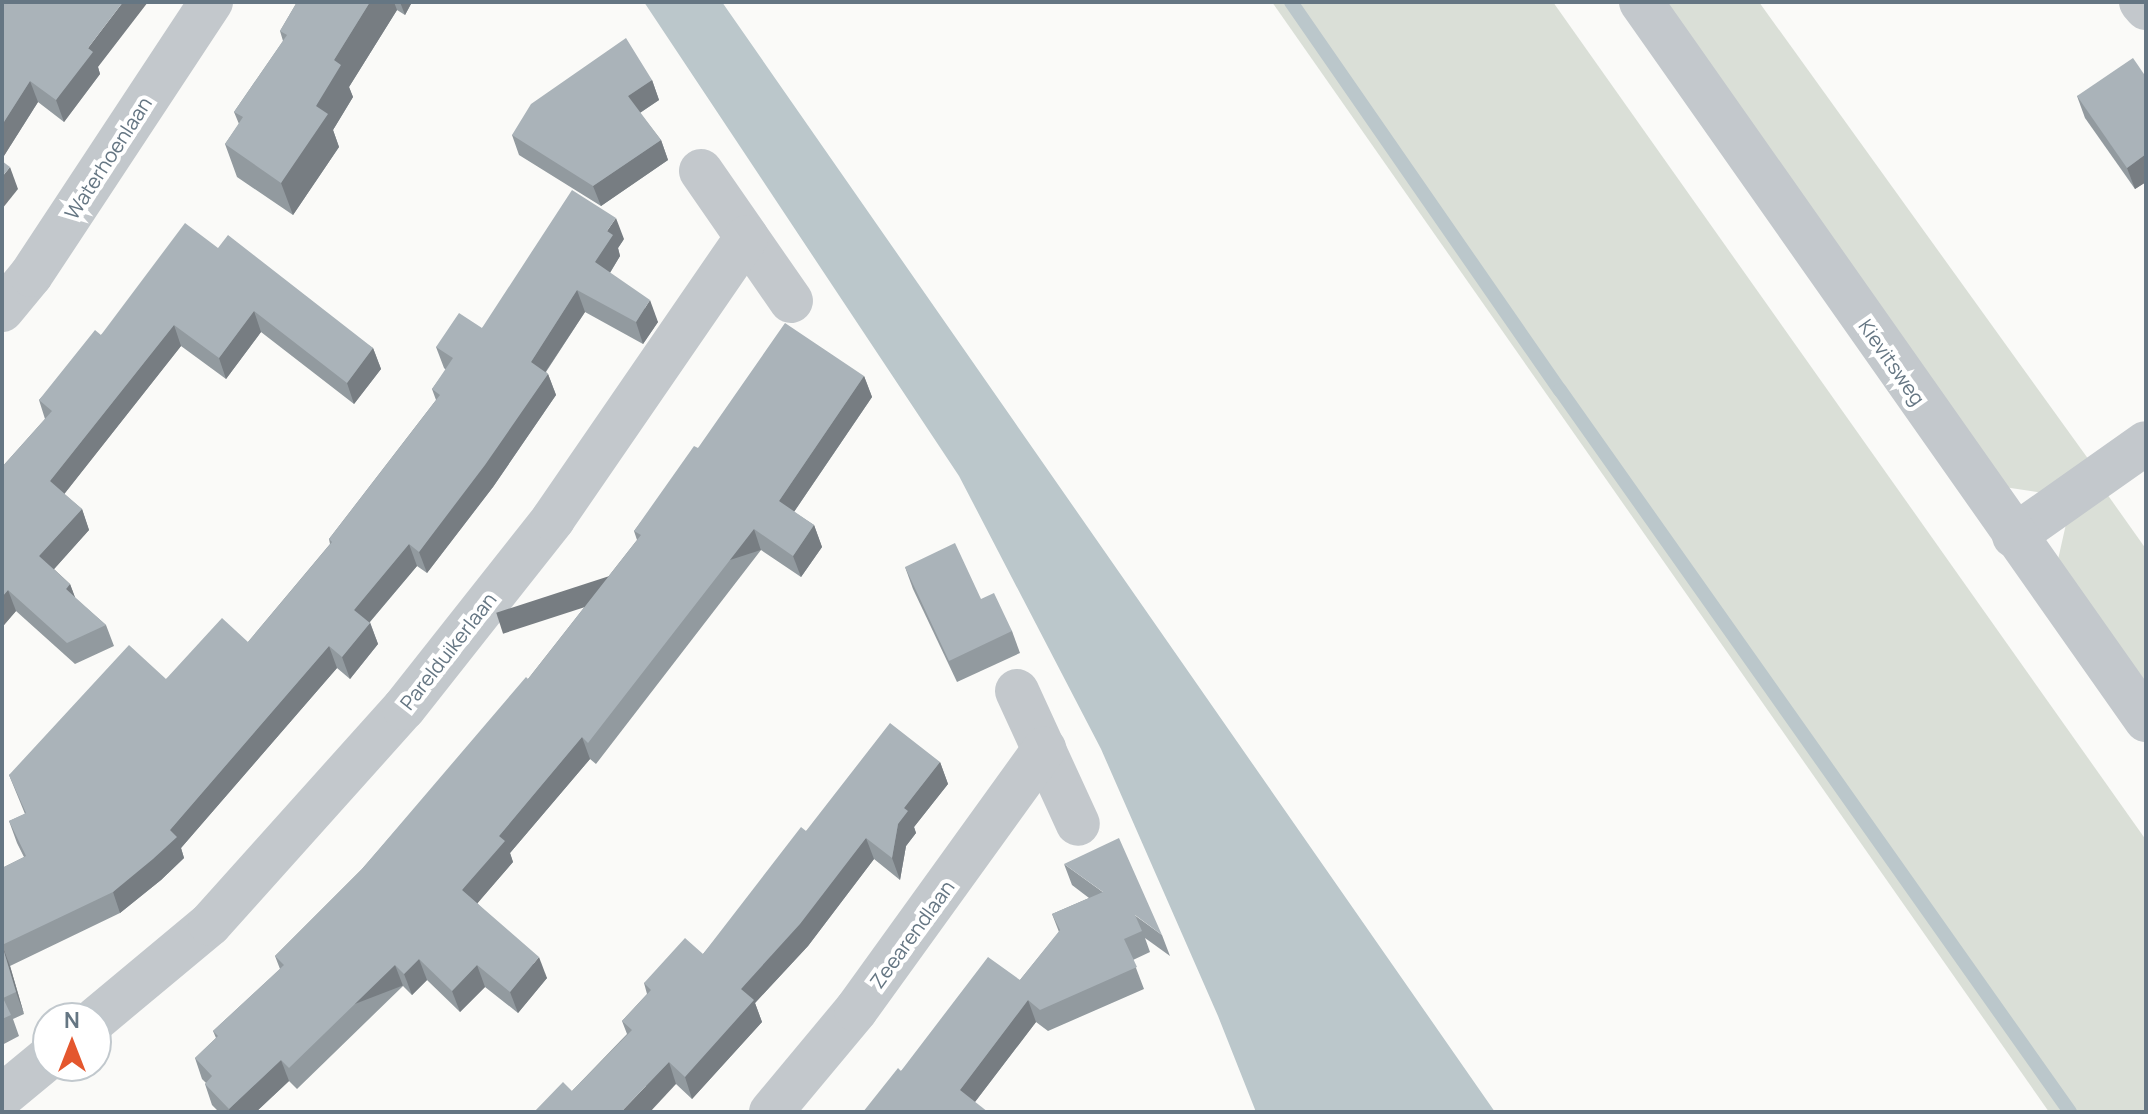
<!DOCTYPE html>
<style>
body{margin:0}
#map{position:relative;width:2148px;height:1114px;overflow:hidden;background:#fafaf8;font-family:Manrope,sans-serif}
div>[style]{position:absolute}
.green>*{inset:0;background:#dadfd7}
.water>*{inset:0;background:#bbc7cb}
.stream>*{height:14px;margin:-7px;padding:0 7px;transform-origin:7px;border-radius:7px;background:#bbc7cb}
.minor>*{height:44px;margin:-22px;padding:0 22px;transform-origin:22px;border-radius:22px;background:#c3c8cc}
.tertiary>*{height:44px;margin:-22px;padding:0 22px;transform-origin:22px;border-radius:22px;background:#c3c8cc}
.wall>*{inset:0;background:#929a9f}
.shaded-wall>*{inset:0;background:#777d82;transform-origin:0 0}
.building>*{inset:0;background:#aab3b9}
span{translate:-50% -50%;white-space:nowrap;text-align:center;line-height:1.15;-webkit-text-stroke:8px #fff;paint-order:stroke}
.street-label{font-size:20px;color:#657683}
.frame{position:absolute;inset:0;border:4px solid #657683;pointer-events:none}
.north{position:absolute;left:32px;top:1002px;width:80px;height:80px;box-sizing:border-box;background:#fff;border:2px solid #c1c8cd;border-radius:50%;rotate:0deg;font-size:22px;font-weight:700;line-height:32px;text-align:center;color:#657683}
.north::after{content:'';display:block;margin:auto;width:28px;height:36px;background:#e4572e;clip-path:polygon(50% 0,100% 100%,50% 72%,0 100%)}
</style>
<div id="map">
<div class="green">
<i style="clip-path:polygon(1272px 2px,1553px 2px,2146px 840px,2146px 1112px,2049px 1112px)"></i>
<i style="clip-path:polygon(1665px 2px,1759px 2px,2089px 460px,2044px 493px,2004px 487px)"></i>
<i style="clip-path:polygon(2107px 494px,2146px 549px,2146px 687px,2057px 564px,2066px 524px)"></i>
</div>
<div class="water">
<i style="clip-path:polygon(644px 2px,722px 2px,1495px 1112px,1256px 1112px,1218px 1016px,1101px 749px,959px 476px)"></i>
</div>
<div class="stream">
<i style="left:1291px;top:2px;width:472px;rotate:55.3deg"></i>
<i style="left:1560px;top:390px;width:884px;rotate:54.76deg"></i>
</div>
<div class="minor">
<i style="left:2141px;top:2px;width:8px;rotate:50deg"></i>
<i style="left:701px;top:171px;width:158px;rotate:55.3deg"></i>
<i style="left:2px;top:310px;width:45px;rotate:-50.4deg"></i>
<i style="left:31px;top:275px;width:327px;rotate:-56.6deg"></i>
<i style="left:2014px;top:536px;width:161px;rotate:-35.2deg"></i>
<i style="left:1017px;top:691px;width:146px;rotate:65.4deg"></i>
<i style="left:96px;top:1019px;width:148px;rotate:-39.8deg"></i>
<i style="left:210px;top:924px;width:290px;rotate:-48.1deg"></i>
<i style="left:404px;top:708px;width:241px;rotate:-51.7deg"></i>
<i style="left:553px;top:519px;width:342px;rotate:-55.5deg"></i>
<i style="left:2px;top:1096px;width:60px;rotate:-39.6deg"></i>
<i style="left:771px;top:1112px;width:133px;rotate:-50.2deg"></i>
<i style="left:856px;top:1010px;width:322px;rotate:-54.2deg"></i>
</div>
<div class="tertiary">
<i style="left:1641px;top:2px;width:878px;rotate:54.88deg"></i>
</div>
<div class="wall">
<i style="clip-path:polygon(2px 2px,98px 67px,100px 74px,64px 122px,38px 102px,2px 159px)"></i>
<i style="clip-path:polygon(297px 2px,412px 2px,405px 15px,397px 10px,349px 87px,353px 97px,333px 130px,339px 147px,293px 215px,237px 177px,225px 144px,239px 124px,234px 112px,283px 41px,280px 31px)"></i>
<i style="clip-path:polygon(2146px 77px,2146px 182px,2135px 189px,2085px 118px,2077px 96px)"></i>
<i style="clip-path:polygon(652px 80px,659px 100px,640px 113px,661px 140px,668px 160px,601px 206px,519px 155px,512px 135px)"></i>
<i style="clip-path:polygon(624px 239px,618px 248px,620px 256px,610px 273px,658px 322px,643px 344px,585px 312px,546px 372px,548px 374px,556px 395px,493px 487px,427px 573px,417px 566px,370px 622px,378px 644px,350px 679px,337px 668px,181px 848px,184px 858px,161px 880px,120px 913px,10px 966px,24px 1014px,13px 1019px,19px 1036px,2px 1045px,2px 868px,24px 857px,17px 843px,9px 821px,25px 814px,9px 775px,166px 679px,248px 642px,330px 544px,329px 539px,436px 400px,432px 389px,446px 370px,444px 368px,436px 347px,482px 328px)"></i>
<i style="clip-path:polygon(218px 248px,373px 348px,381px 369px,354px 404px,261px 332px,226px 379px,181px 346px,64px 494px,82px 509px,89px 530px,54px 569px,70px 584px,75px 598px,106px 625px,114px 646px,75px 664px,16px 611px,4px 625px,2px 623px,2px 467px,45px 419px,39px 400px,101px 335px)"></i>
<i style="clip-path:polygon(864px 376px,872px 397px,794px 512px,814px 525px,822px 547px,801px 577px,761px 550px,596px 764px,590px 759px,510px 853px,513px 862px,477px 903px,547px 978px,518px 1013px,485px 987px,460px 1012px,427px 980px,412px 995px,403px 986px,297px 1089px,289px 1081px,256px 1112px,219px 1112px,212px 1105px,205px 1084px,206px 1083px,202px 1079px,195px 1058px,216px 1038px,213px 1031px,280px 969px,275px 956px,362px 869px,528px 679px,637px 540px,634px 531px,698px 448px)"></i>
<i style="clip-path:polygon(905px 567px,1012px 631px,1020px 653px,957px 682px,913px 589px)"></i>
<i style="clip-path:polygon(940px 762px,948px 784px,914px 827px,916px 833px,906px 846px,900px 880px,874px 859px,808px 946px,755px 1003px,762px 1022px,692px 1099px,676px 1084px,572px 1091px,627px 1034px,622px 1021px,647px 994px,644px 983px,703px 954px,806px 831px)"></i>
<i style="clip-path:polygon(1064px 864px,1162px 935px,1170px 956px,1145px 938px,1150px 952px,1133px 960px,1144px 989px,1048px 1031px,1036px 1022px,975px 1102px,901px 1071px,1020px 980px,1059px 932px,1052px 914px,1089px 898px,1072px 885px)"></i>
</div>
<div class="shaded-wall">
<i style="clip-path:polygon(123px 2px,148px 2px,98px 67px,100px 74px,64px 122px,56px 100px,88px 48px)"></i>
<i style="clip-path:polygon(370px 2px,394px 2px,397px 10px,349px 87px,353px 97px,333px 130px,339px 147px,293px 215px,281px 183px,316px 106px,334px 60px)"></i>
<i style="clip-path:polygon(400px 2px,412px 2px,405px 15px)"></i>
<i style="clip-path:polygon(652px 80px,659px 100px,635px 116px,628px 96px)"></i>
<i style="clip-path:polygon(30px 81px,38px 102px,2px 159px,2px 125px)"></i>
<i style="clip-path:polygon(661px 140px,668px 160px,601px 206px,593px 186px)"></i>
<i style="clip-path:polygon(2146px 154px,2146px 182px,2135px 189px,2127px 168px)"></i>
<i style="clip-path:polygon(10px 167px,18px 189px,2px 209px,2px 177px)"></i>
<i style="clip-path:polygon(616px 218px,624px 239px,618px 248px,620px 256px,603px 284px,595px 262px,607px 231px)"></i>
<i style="clip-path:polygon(577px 290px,585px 312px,538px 383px,531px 362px)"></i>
<i style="clip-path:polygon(650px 300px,658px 322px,643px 344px,636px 322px)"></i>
<i style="clip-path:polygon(254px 311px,261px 332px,226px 379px,219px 358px)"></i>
<i style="clip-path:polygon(174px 325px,181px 346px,58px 502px,50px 481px)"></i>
<i style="clip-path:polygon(373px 348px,381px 369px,354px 404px,347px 383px)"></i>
<i style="clip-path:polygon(548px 374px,556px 395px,493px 487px,427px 573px,419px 552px)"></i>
<i style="clip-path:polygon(864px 376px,872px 397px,787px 522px,779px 501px)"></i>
<i style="clip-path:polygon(82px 509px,89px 530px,47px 577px,39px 556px)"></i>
<i style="clip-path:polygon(814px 525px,822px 547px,801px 577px,793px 556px)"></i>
<i style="left:754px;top:529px;width:22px;height:271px;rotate:72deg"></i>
<i style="clip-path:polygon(409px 544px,417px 566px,362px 631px,354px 610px)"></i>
<i style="clip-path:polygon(70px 584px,78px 605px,66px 589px)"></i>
<i style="clip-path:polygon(8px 590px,16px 611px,4px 625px,2px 620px,2px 597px)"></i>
<i style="clip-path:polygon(370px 623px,378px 644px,350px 679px,342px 657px)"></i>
<i style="clip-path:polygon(329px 646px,337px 668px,181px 848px,184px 858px,161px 880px,120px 913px,113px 892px,170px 830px)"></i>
<i style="clip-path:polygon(582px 737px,590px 759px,510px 853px,513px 862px,470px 912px,462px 890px,499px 836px)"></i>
<i style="clip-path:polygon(940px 762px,948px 784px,914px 827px,916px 833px,906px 846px,900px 880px,892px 858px,898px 824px,904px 808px)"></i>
<i style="clip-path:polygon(866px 838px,874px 859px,808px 946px,755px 1003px,762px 1022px,692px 1099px,685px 1077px,741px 989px)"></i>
<i style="clip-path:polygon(2px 945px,10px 966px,24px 1014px,16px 992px)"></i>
<i style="clip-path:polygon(539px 957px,547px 978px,518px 1013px,510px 992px)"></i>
<i style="clip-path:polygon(419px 959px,427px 980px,412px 995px,404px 974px)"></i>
<i style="left:395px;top:965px;width:22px;height:148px;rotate:69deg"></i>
<i style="clip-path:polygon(477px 965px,485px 987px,460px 1012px,452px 991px)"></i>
<i style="clip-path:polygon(1028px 1000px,1036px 1022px,968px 1111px,960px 1090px)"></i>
<i style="clip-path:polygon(281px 1060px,289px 1081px,256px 1112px,230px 1112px,229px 1109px)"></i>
<i style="clip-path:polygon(669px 1062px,676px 1084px,650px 1112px,621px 1112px)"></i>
</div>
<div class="building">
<i style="clip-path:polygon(2px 2px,123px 2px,88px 48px,93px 52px,56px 100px,30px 81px,2px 125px)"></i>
<i style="clip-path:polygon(297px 2px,370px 2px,334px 60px,341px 65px,316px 106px,328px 114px,281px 183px,225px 144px,243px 117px,234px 112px,287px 35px,280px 31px)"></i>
<i style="clip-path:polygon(626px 38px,652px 80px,628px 96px,661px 140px,593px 186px,512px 135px,531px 104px)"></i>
<i style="clip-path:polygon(2133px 58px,2146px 77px,2146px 154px,2127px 168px,2077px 96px)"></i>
<i style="clip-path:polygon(2px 161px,10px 167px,2px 177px)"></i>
<i style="clip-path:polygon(572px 190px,616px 218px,607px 231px,613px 235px,595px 262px,650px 300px,636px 322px,577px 290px,531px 362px,548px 374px,485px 465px,419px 552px,409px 544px,354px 610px,370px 623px,342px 657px,329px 646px,170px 830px,177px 837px,153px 859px,113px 892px,2px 945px,2px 868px,26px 856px,9px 821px,26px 813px,9px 775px,129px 645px,166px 679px,222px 618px,248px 642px,332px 542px,329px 539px,440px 395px,432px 389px,453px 358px,436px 347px,459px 313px,482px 328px)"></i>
<i style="clip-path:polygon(185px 223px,218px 248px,228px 235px,373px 348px,347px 383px,254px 311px,219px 358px,174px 325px,50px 481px,82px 509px,39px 556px,70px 584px,66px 589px,106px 625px,67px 643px,8px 590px,2px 597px,2px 467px,52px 411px,39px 400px,95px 330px,101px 335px)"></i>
<i style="clip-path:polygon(785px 323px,864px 376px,779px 501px,814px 525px,793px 556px,754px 529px,588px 743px,582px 737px,499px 836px,505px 841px,462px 890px,539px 957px,510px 992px,477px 965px,452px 991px,419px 959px,404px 974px,395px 965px,289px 1068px,281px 1060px,229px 1109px,205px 1084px,212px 1076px,195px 1058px,218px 1036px,213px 1031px,284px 965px,275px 956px,362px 869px,526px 677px,528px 679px,641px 535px,634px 531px,694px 446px,698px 448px)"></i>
<i style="clip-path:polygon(955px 543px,981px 599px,994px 593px,1012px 631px,949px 661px,905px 567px)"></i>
<i style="clip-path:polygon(890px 723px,940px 762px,904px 808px,908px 811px,898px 824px,892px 858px,866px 838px,800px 924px,741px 989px,754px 1000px,685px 1077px,669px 1062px,621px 1112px,534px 1112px,563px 1082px,572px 1091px,632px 1030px,622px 1021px,651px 990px,644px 983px,685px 938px,703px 954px,801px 827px,806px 831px)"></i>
<i style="clip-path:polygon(1119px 838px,1162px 935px,1135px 915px,1142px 931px,1124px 939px,1137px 967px,1040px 1010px,1028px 1000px,960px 1090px,988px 1112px,863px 1112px,898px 1068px,901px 1071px,988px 957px,1020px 980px,1060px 930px,1052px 914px,1103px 892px,1064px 864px)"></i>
<i style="clip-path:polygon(2px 945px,16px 992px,3px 998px,11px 1015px,2px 1019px)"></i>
</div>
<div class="street-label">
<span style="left:108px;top:158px;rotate:-57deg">Waterhoenlaan</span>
<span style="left:1892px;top:362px;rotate:55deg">Kievitsweg</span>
<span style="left:448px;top:651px;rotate:-52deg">Parelduikerlaan</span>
<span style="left:912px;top:934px;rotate:-54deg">Zeearendlaan</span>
</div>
<div class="frame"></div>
<div class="north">N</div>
</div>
